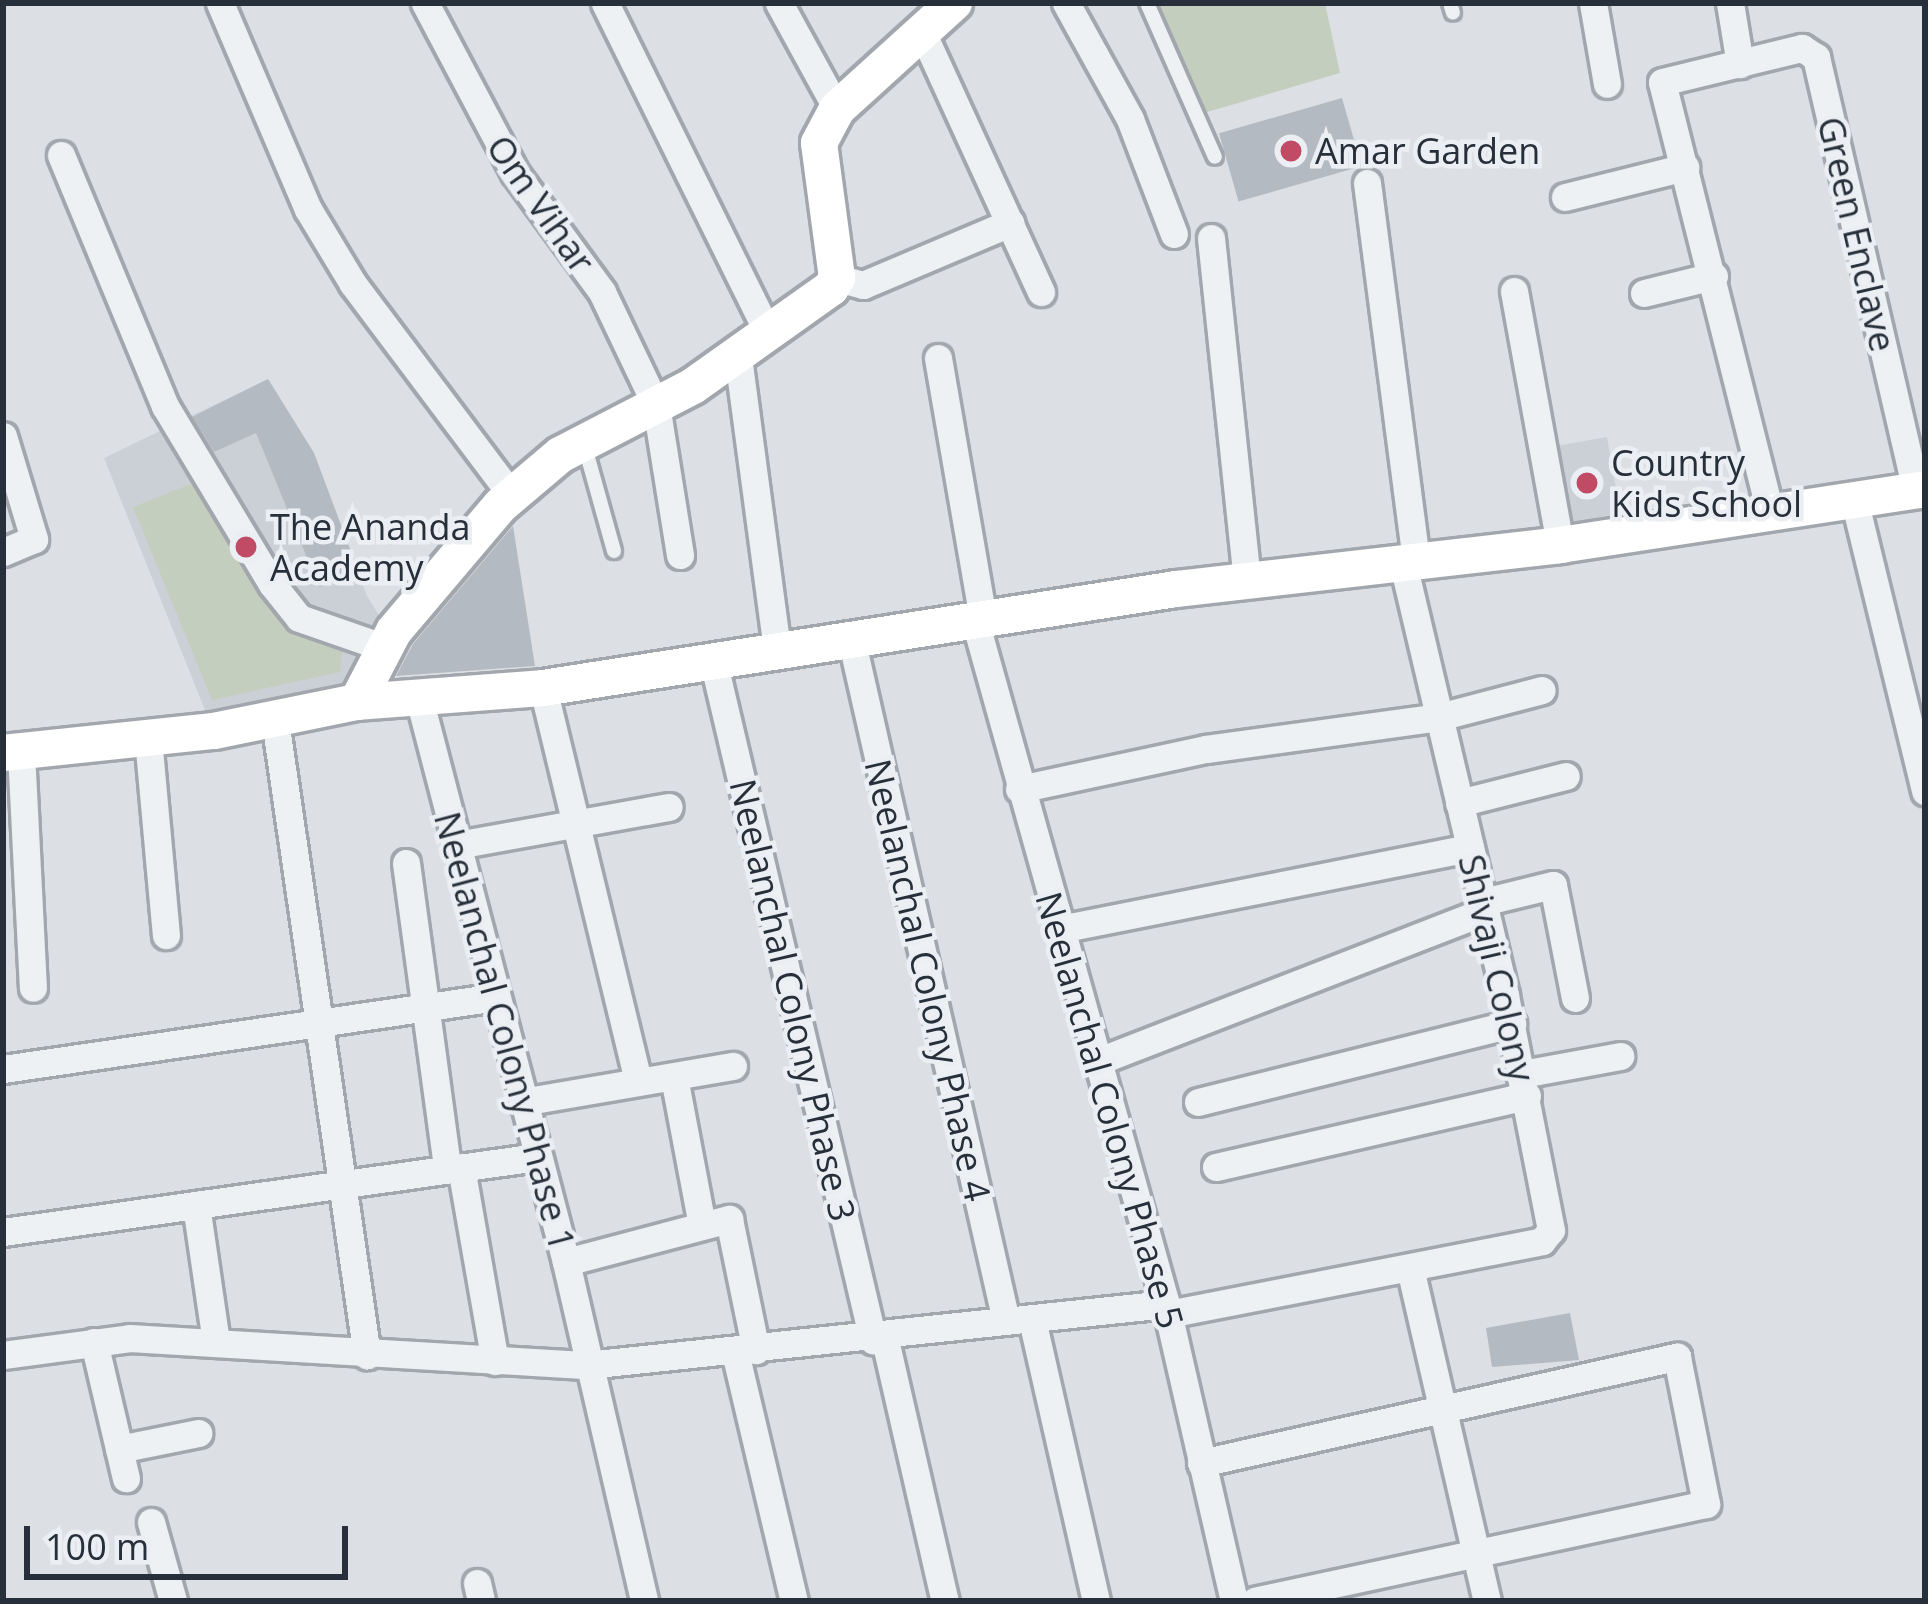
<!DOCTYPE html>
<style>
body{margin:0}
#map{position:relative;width:1928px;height:1604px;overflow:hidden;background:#dce0e5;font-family:"Open Sans",sans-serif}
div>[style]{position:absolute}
.built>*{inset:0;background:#cbd0d6;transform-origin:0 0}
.green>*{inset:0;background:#c3cebe}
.building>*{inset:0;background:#b4bac1;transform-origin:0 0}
.roads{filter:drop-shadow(3px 0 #a2a7ae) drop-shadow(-3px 0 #a2a7ae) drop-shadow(0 3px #a2a7ae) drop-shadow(0 -3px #a2a7ae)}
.lane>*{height:14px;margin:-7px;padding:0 7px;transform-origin:7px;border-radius:7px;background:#eef1f4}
.street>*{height:27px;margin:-13.5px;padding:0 13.5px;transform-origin:13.5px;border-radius:13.5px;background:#eef1f4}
.secondary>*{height:36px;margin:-18px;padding:0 18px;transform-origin:18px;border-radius:18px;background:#fff}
.dots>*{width:33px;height:33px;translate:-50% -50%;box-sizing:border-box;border:6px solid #ebeff3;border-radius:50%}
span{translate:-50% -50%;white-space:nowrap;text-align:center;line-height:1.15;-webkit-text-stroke:9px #ebeff3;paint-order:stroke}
.poi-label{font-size:36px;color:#272f3a}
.left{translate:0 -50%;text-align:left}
.street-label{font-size:36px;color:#272f3a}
.frame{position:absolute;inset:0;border:6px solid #272f3a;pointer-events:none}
.scale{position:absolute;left:24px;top:1526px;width:324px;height:54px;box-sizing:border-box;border:6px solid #272f3a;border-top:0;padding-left:15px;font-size:36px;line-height:42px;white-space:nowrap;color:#272f3a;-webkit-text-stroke:9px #ebeff3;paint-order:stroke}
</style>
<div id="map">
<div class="built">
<i style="clip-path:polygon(268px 379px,314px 453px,367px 596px,386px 626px,361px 653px,367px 661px,355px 686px,209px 720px,104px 458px)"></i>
<i style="left:1607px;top:437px;width:84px;height:56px;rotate:80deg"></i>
</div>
<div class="green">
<i style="clip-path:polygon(1158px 3px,1325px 3px,1340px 73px,1204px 113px)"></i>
<i style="clip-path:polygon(208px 477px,274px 603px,343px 646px,340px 672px,212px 700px,133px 507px)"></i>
</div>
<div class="building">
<i style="left:1342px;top:98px;width:71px;height:128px;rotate:74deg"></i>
<i style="clip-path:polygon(268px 379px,314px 453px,359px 573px,319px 587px,256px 433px,214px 452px,192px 417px)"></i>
<i style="clip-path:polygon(513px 526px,535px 666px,396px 676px,413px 644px)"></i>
<i style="clip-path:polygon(1570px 1313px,1579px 1360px,1492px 1367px,1486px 1328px)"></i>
</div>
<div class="roads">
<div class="lane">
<i style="left:1147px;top:3px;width:168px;rotate:66.2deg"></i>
<i style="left:1450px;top:3px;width:10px;rotate:73deg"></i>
<i style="left:585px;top:447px;width:108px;rotate:74.4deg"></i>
</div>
<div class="street">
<i style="left:220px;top:3px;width:224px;rotate:66.9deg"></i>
<i style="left:308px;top:209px;width:87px;rotate:59deg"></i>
<i style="left:353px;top:284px;width:265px;rotate:53.1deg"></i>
<i style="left:425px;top:3px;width:192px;rotate:62.1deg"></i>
<i style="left:515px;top:173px;width:147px;rotate:53.8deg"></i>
<i style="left:602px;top:292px;width:125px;rotate:64.5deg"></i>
<i style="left:656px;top:405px;width:152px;rotate:80.9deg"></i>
<i style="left:605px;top:3px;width:370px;rotate:63.7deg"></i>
<i style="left:779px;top:3px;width:121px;rotate:61.3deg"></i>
<i style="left:1066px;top:3px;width:132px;rotate:61.1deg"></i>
<i style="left:1130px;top:119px;width:123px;rotate:69.1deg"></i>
<i style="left:1593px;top:3px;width:82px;rotate:80.2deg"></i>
<i style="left:1730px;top:3px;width:62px;rotate:80.7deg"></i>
<i style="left:922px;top:32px;width:286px;rotate:65.4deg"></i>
<i style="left:61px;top:155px;width:272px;rotate:67.5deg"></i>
<i style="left:165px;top:406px;width:208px;rotate:59deg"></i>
<i style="left:272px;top:584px;width:43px;rotate:51.5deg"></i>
<i style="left:299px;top:618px;width:91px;rotate:19.2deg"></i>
<i style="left:1367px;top:183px;width:381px;rotate:82.6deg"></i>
<i style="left:1565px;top:197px;width:124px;rotate:-14deg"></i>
<i style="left:1211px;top:238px;width:345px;rotate:84deg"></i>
<i style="left:837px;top:278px;width:27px;rotate:15deg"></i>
<i style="left:863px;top:285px;width:160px;rotate:-22.9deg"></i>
<i style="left:1514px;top:291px;width:258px;rotate:79.7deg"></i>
<i style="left:1644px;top:293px;width:72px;rotate:-13.7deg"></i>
<i style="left:738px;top:357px;width:296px;rotate:82.4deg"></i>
<i style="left:938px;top:358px;width:265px;rotate:80.2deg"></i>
<i style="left:3px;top:436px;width:108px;rotate:73.2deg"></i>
<i style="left:34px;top:539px;width:34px;rotate:157deg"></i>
<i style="left:1854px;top:499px;width:301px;rotate:76.3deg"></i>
<i style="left:1770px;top:512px;width:443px;rotate:-104.1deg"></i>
<i style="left:1662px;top:82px;width:144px;rotate:-13.7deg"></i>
<i style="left:1802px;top:48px;width:17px;rotate:33deg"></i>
<i style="left:1816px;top:57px;width:444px;rotate:77deg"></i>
<i style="left:975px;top:621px;width:709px;rotate:74.38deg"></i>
<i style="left:1166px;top:1304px;width:305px;rotate:77.1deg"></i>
<i style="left:851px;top:638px;width:700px;rotate:77.21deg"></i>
<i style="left:713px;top:660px;width:699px;rotate:76.76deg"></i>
<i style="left:543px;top:688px;width:404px;rotate:76.4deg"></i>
<i style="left:419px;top:698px;width:583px;rotate:75.39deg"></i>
<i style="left:566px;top:1262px;width:348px;rotate:77deg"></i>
<i style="left:275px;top:720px;width:642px;rotate:81.76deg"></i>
<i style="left:148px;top:738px;width:198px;rotate:84.8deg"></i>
<i style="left:21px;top:752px;width:236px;rotate:87.1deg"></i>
<i style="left:1019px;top:789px;width:191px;rotate:-12.1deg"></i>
<i style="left:1206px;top:749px;width:235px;rotate:-7.8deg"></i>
<i style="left:1439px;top:717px;width:106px;rotate:-14.7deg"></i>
<i style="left:1459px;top:803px;width:110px;rotate:-14.2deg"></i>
<i style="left:457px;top:845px;width:215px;rotate:-10.2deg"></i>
<i style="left:406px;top:863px;width:308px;rotate:82.3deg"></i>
<i style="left:1483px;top:902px;width:72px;rotate:-13.7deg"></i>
<i style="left:1553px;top:885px;width:115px;rotate:79deg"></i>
<i style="left:1060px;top:929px;width:418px;rotate:-11.2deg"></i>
<i style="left:1096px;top:1062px;width:417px;rotate:-21.2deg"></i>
<i style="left:3px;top:1069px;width:497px;rotate:-8.3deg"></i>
<i style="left:1522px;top:1074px;width:100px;rotate:-10.4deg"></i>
<i style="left:674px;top:1077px;width:151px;rotate:79.3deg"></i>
<i style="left:522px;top:1102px;width:214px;rotate:-9.7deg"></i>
<i style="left:1198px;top:1102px;width:324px;rotate:-14deg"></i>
<i style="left:461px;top:1167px;width:197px;rotate:80.1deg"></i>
<i style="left:1216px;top:1167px;width:319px;rotate:-12.9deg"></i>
<i style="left:196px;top:1205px;width:138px;rotate:81.7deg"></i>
<i style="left:3px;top:1232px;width:539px;rotate:-7.99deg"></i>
<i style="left:566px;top:1262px;width:169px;rotate:-14.8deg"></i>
<i style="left:729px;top:1219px;width:134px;rotate:78.4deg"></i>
<i style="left:1410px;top:1268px;width:342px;rotate:77deg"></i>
<i style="left:1168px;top:1314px;width:381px;rotate:-11deg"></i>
<i style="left:1542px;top:1241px;width:14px;rotate:-51deg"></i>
<i style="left:1551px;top:1230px;width:239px;rotate:-101.1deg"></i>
<i style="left:1505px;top:995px;width:445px;rotate:-103.3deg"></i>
<i style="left:1033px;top:1324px;width:284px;rotate:77.2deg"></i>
<i style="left:885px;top:1340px;width:268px;rotate:77.1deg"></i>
<i style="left:94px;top:1342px;width:140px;rotate:76.8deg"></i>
<i style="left:735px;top:1352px;width:256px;rotate:76.7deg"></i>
<i style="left:3px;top:1355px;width:128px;rotate:-7.6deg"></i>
<i style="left:130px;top:1338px;width:458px;rotate:3.4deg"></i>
<i style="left:587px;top:1365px;width:582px;rotate:-6.01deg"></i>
<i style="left:119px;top:1449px;width:81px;rotate:-11.4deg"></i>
<i style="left:1201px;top:1463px;width:488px;rotate:-12.6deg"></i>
<i style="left:1677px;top:1357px;width:150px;rotate:78.8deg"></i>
<i style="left:1706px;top:1504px;width:461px;rotate:167.9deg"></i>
<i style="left:151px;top:1522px;width:82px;rotate:74.4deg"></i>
<i style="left:477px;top:1583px;width:18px;rotate:77deg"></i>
</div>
<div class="secondary">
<i style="left:357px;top:702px;width:80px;rotate:-62.5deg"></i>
<i style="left:394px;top:631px;width:165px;rotate:-49.7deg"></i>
<i style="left:501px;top:505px;width:77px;rotate:-40.3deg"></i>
<i style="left:560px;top:455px;width:150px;rotate:-27.4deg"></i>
<i style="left:693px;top:386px;width:169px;rotate:-35.4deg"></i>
<i style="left:831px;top:288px;width:12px;rotate:-59deg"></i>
<i style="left:837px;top:278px;width:136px;rotate:-97.6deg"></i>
<i style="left:819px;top:143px;width:38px;rotate:-62deg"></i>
<i style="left:837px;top:109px;width:158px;rotate:-42.2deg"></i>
<i style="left:3px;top:753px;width:212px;rotate:-6deg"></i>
<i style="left:214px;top:731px;width:146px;rotate:-11.5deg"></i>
<i style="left:357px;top:702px;width:187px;rotate:-4.3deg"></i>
<i style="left:543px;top:688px;width:641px;rotate:-8.89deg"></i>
<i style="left:1176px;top:589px;width:387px;rotate:-6.5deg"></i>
<i style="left:1560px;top:545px;width:369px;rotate:-8.7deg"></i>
</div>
</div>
<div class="dots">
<i style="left:1291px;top:151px;background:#c14a65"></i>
<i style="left:1587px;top:483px;background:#c14a65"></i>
<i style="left:246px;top:547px;background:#c14a65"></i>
</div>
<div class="poi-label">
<span class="left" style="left:1315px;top:151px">Amar Garden</span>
<span class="left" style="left:1611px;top:483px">Country<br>Kids School</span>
<span class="left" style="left:270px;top:547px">The Ananda<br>Academy</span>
</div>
<div class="street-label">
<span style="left:541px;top:204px;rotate:55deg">Om Vihar</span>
<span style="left:1857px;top:234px;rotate:77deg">Green Enclave</span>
<span style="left:1497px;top:968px;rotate:77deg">Shivaji Colony</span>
<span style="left:928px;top:980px;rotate:77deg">Neelanchal Colony Phase 4</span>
<span style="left:793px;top:1000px;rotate:77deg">Neelanchal Colony Phase 3</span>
<span style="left:505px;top:1031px;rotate:75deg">Neelanchal Colony Phase 1</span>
<span style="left:1110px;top:1110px;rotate:74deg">Neelanchal Colony Phase 5</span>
</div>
<div class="frame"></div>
<div class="scale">100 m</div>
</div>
